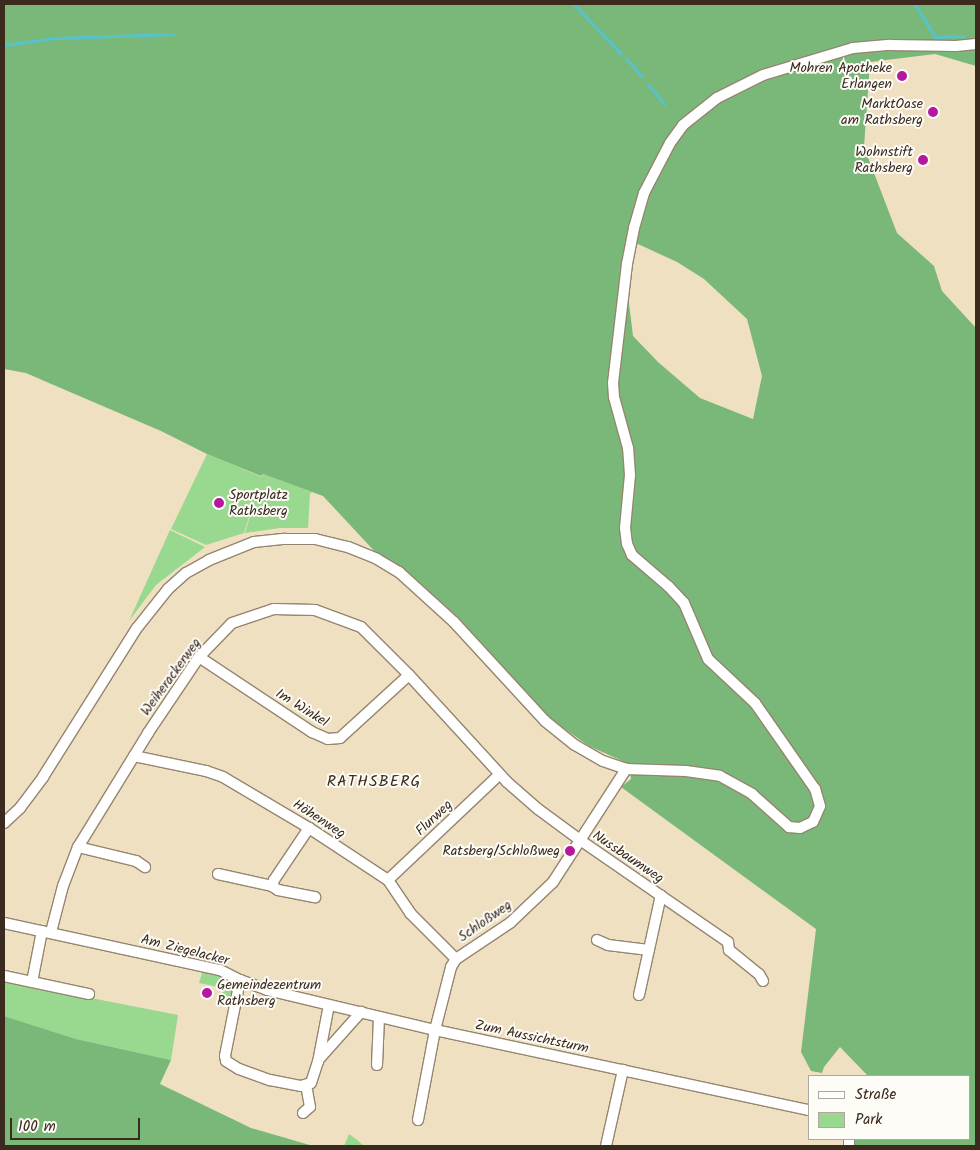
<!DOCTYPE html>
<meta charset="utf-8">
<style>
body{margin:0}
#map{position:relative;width:980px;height:1150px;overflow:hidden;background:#efe0c1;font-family:Kalam,sans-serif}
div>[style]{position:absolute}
.green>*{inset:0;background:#98d88f}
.forest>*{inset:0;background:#7ab87a}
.stream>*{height:2.5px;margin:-1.25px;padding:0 1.25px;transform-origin:1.25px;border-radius:1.25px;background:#56c3ca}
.roads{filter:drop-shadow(1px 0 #958570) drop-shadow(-1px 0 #958570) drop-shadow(0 1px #958570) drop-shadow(0 -1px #958570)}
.minor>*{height:10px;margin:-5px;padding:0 5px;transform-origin:5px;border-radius:5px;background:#fff}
.dots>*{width:14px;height:14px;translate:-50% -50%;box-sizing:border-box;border:2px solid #fdfcf7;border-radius:50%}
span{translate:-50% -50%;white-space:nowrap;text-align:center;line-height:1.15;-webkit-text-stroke:4px #fdfcf7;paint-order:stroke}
.poi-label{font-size:14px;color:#3b2a1e}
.right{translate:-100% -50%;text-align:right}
.left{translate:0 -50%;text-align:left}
.street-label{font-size:14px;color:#3b2a1e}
.quarter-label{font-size:16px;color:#3b2a1e;letter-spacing:1px}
.frame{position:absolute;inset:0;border:5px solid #3b2a1e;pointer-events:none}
.legend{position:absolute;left:808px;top:1075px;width:162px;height:65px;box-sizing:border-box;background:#fdfcf7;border:1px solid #afa8a0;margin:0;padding:6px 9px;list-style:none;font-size:15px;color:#3b2a1e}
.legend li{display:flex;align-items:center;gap:10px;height:25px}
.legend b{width:25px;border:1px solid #afa8a0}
.scale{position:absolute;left:10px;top:1118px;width:130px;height:22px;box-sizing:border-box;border:2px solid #3b2a1e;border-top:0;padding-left:6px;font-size:15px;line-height:18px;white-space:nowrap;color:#3b2a1e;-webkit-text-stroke:4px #fdfcf7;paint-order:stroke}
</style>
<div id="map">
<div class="green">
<i style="clip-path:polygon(207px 454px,262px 477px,263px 474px,312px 492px,310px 494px,308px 528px,280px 528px,245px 533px,259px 485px,244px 533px,206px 545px,171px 529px)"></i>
<i style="clip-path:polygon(170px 530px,205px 547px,156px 585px,129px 621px)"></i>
<i style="clip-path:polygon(203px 970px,222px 976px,225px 983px,233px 988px,230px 1005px,221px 1004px,223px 988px,199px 983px)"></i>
<i style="clip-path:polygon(4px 981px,178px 1015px,171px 1060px,76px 1039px,4px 1016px)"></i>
<i style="clip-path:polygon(349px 1134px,356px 1139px,364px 1146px,344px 1146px)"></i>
</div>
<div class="forest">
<i style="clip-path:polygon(evenodd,4px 4px,976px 4px,976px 66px,935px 54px,870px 62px,864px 147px,897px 233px,934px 266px,942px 291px,976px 328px,976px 1146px,853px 1146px,855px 1139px,969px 1139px,969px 1076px,868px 1076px,840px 1047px,824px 1067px,822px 1073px,811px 1071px,801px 1052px,816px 929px,621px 787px,631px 779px,629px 764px,589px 746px,549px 718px,450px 610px,418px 581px,378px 555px,323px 496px,263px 474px,261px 476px,207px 454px,161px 431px,49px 383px,26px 373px,4px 369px,4px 4px,638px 244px,677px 262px,704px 279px,747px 319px,762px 376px,753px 419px,700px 398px,658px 362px,633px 336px,628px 295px,636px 246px,638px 244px)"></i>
<i style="clip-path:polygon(4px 1016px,76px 1039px,171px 1060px,160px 1084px,251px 1128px,313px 1146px,4px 1146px)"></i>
</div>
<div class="stream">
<i style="left:574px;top:4px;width:68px;rotate:46.2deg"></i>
<i style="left:915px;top:4px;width:39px;rotate:58deg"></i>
<i style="left:936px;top:37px;width:27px;rotate:-2deg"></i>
<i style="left:4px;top:45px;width:52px;rotate:-7.7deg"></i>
<i style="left:56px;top:38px;width:117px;rotate:-2deg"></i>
<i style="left:626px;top:58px;width:24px;rotate:48deg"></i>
<i style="left:648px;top:84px;width:26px;rotate:50deg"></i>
</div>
<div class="roads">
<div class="minor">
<i style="left:199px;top:657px;width:136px;rotate:33.6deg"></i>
<i style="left:312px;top:732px;width:17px;rotate:24deg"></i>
<i style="left:328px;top:739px;width:12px;rotate:-5deg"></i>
<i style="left:340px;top:738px;width:93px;rotate:-42.4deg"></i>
<i style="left:134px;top:756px;width:74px;rotate:11.8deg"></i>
<i style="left:206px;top:771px;width:18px;rotate:19deg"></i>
<i style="left:223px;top:777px;width:100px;rotate:30.7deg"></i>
<i style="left:309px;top:828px;width:95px;rotate:33.4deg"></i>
<i style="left:388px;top:880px;width:40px;rotate:56deg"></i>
<i style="left:410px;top:913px;width:65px;rotate:45deg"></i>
<i style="left:4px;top:823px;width:22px;rotate:-43deg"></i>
<i style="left:20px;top:808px;width:39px;rotate:-53deg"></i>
<i style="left:43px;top:777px;width:176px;rotate:-57.8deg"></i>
<i style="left:137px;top:628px;width:50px;rotate:-51.5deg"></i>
<i style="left:168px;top:589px;width:24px;rotate:-42deg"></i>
<i style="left:186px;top:573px;width:26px;rotate:-29deg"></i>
<i style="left:209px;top:560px;width:48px;rotate:-21.8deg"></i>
<i style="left:254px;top:542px;width:31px;rotate:-6deg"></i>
<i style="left:285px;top:539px;width:30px"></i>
<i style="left:315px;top:539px;width:34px;rotate:14deg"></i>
<i style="left:348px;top:547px;width:31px;rotate:22deg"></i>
<i style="left:377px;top:559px;width:26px;rotate:31deg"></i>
<i style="left:399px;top:572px;width:74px;rotate:42.3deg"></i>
<i style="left:454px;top:622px;width:134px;rotate:47.4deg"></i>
<i style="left:545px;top:721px;width:38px;rotate:39deg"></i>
<i style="left:575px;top:745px;width:32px;rotate:30deg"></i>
<i style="left:603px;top:761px;width:24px;rotate:19deg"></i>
<i style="left:626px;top:769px;width:60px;rotate:1.9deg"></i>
<i style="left:686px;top:771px;width:34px;rotate:8deg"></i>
<i style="left:720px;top:776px;width:37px;rotate:29deg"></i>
<i style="left:752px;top:794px;width:50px;rotate:41.7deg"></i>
<i style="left:789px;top:827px;width:11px;rotate:5deg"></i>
<i style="left:800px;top:828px;width:14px;rotate:-25deg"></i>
<i style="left:813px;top:822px;width:17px;rotate:-66deg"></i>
<i style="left:820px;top:806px;width:18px;rotate:-106deg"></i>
<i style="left:815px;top:789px;width:105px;rotate:-124.9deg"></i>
<i style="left:755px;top:703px;width:64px;rotate:-136.9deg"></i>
<i style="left:708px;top:659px;width:61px;rotate:-113.2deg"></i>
<i style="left:684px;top:603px;width:23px;rotate:-133deg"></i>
<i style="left:668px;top:586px;width:48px;rotate:-139.3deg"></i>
<i style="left:632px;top:555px;width:12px;rotate:-114deg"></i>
<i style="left:627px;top:544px;width:16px;rotate:-97deg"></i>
<i style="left:625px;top:528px;width:53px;rotate:-84.6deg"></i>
<i style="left:630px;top:475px;width:27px;rotate:-94deg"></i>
<i style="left:628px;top:448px;width:53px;rotate:-105.4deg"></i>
<i style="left:614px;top:397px;width:14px;rotate:-94deg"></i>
<i style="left:613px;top:383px;width:120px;rotate:-83.3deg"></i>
<i style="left:627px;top:264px;width:37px;rotate:-79deg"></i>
<i style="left:634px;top:228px;width:36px;rotate:-74deg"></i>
<i style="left:644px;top:193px;width:56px;rotate:-62.5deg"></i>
<i style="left:670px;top:143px;width:22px;rotate:-54deg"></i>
<i style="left:683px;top:125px;width:43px;rotate:-38.5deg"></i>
<i style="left:717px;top:98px;width:51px;rotate:-26.6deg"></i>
<i style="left:763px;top:75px;width:94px;rotate:-16.7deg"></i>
<i style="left:853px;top:48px;width:37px;rotate:-5deg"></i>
<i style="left:890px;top:45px;width:66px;rotate:0.9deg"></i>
<i style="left:956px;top:46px;width:20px;rotate:-6deg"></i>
<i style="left:78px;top:847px;width:60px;rotate:13.6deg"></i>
<i style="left:136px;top:861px;width:11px;rotate:34deg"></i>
<i style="left:218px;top:874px;width:55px;rotate:12.5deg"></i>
<i style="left:272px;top:886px;width:6px;rotate:-72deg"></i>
<i style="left:274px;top:880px;width:63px;rotate:-56.1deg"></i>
<i style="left:388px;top:880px;width:153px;rotate:-43.4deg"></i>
<i style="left:272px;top:886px;width:7px;rotate:34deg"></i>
<i style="left:278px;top:890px;width:38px;rotate:11deg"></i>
<i style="left:4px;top:923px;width:221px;rotate:12.3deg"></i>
<i style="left:220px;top:970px;width:22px;rotate:27deg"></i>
<i style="left:240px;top:980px;width:29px;rotate:20deg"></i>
<i style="left:267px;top:990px;width:173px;rotate:13.4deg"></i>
<i style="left:435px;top:1030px;width:382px;rotate:12.1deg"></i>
<i style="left:51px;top:932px;width:48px;rotate:-75.4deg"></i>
<i style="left:63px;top:886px;width:42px;rotate:-69deg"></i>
<i style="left:78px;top:847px;width:134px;rotate:-58.4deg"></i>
<i style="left:148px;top:733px;width:92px;rotate:-56.1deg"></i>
<i style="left:199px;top:657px;width:47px;rotate:-45.9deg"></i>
<i style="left:232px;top:623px;width:44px;rotate:-18.4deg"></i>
<i style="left:274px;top:609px;width:41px;rotate:1.4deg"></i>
<i style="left:315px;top:610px;width:49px;rotate:20.3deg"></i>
<i style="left:361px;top:627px;width:68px;rotate:45deg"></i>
<i style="left:409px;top:675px;width:145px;rotate:47.5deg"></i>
<i style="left:507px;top:782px;width:41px;rotate:41.1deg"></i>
<i style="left:538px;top:809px;width:52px;rotate:36.4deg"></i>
<i style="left:580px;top:840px;width:180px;rotate:34.6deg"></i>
<i style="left:728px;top:942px;width:8px;rotate:83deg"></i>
<i style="left:729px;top:950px;width:38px;rotate:39deg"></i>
<i style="left:759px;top:974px;width:8px;rotate:60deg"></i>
<i style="left:597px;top:940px;width:12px;rotate:24deg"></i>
<i style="left:608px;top:945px;width:41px;rotate:7deg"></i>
<i style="left:4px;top:976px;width:87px;rotate:12deg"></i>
<i style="left:240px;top:980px;width:77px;rotate:101.2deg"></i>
<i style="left:225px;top:1056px;width:5px;rotate:79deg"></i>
<i style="left:226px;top:1061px;width:15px;rotate:32deg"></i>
<i style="left:239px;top:1069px;width:33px;rotate:20deg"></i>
<i style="left:270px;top:1080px;width:32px;rotate:11deg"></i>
<i style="left:301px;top:1086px;width:10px;rotate:-17deg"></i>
<i style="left:311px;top:1083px;width:22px;rotate:-72deg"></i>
<i style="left:318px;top:1062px;width:58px;rotate:-79.1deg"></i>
<i style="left:32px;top:982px;width:52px;rotate:-78.9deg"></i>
<i style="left:639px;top:995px;width:102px;rotate:-77.6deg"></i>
<i style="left:320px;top:1058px;width:62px;rotate:-48.3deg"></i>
<i style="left:377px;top:1065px;width:48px;rotate:-87.6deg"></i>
<i style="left:303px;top:1113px;width:9px;rotate:-41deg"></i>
<i style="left:310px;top:1107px;width:22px;rotate:-100deg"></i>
<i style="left:418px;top:1120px;width:92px;rotate:-79.3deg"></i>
<i style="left:435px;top:1030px;width:65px;rotate:-75.7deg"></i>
<i style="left:451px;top:967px;width:9px;rotate:-58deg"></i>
<i style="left:456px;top:959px;width:65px;rotate:-33.7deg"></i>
<i style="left:510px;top:923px;width:59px;rotate:-43.6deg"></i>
<i style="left:553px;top:882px;width:135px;rotate:-57.1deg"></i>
<i style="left:849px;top:1139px;width:7px;rotate:90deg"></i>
<i style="left:606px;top:1146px;width:78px;rotate:-77.4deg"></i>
</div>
</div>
<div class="dots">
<i style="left:902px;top:76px;background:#b5179e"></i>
<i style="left:933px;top:112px;background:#b5179e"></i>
<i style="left:923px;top:160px;background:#b5179e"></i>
<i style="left:219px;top:503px;background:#b5179e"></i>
<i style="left:570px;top:851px;background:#b5179e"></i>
<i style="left:207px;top:993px;background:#b5179e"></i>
</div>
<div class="poi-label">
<span class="right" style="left:892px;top:76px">Mohren Apotheke<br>Erlangen</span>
<span class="right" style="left:923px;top:112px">MarktOase<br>am Rathsberg</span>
<span class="right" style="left:913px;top:160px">Wohnstift<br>Rathsberg</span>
<span class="left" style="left:229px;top:503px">Sportplatz<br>Rathsberg</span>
<span class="right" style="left:560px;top:851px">Ratsberg/Schloßweg</span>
<span class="left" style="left:217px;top:993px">Gemeindezentrum<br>Rathsberg</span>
</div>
<div class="street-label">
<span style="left:171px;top:677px;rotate:-54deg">Weiherackerweg</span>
<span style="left:302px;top:708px;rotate:32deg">Im Winkel</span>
<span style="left:434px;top:818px;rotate:-44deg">Flurweg</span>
<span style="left:319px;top:819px;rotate:33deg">Höhenweg</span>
<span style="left:628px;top:857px;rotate:34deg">Nussbaumweg</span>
<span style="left:485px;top:921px;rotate:-35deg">Schloßweg</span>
<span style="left:185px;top:950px;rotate:14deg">Am Ziegelacker</span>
<span style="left:532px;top:1037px;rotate:12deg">Zum Aussichtsturm</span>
</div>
<div class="quarter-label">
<span style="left:374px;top:782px">RATHSBERG</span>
</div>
<div class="frame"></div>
<ul class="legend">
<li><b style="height:6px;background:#fff"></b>Straße</li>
<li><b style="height:14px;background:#98d88f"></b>Park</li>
</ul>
<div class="scale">100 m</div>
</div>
